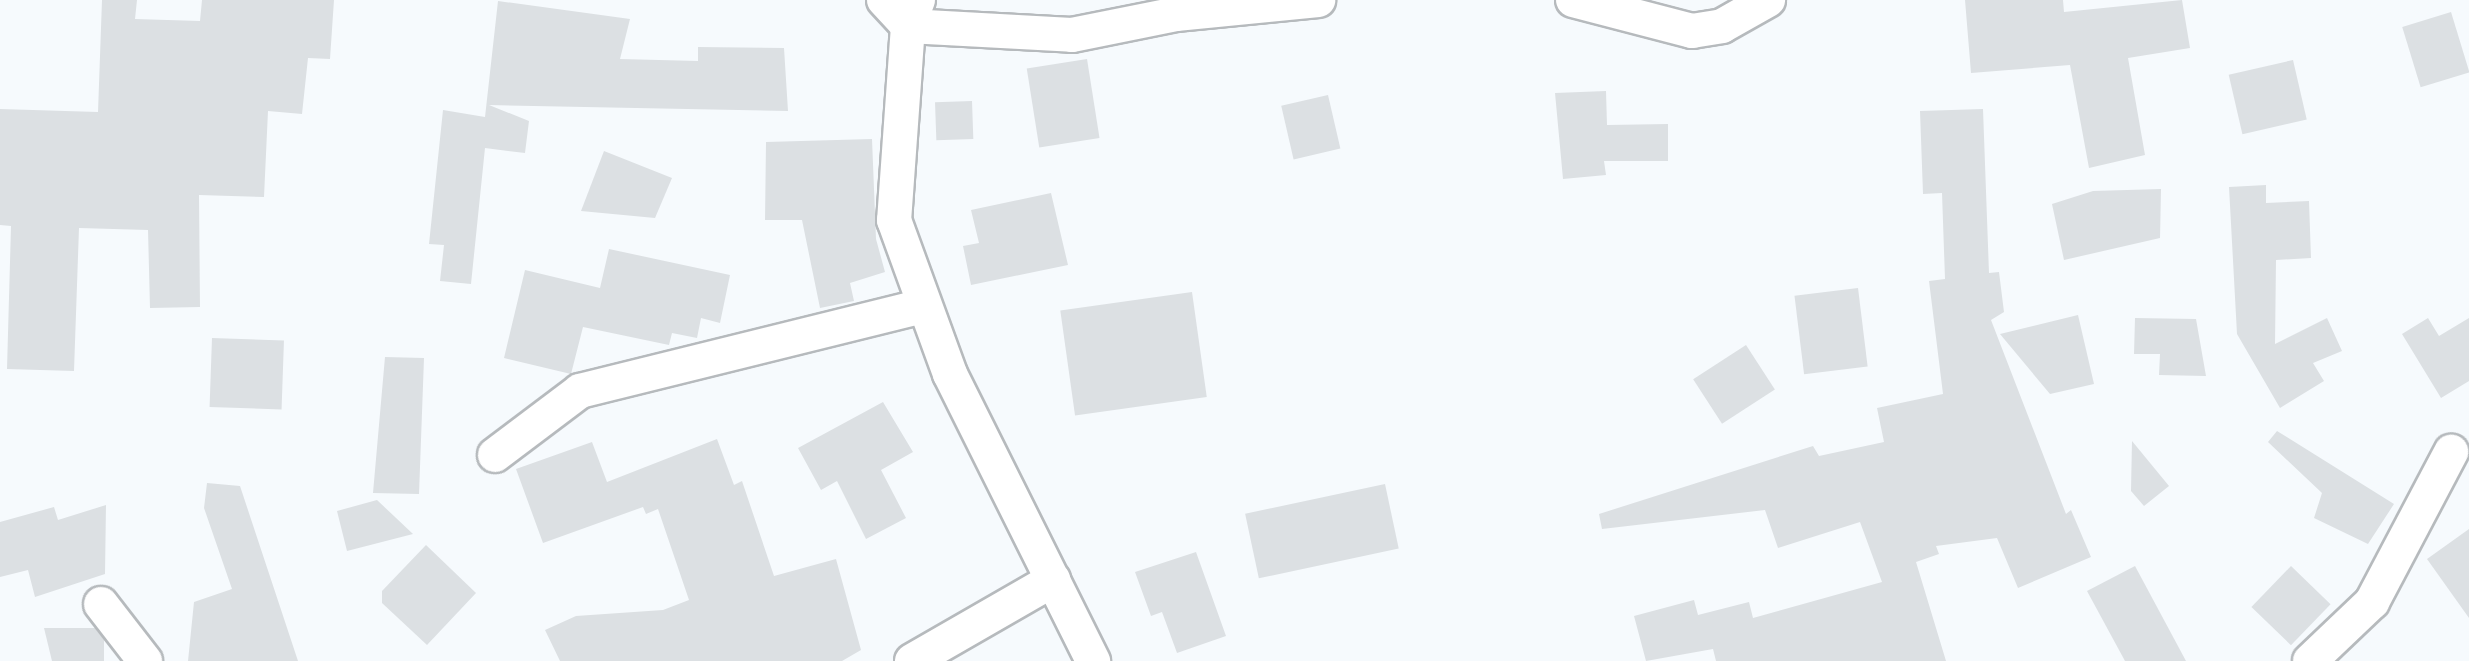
<!DOCTYPE html>
<style>
body{margin:0}
#map{position:relative;width:2469px;height:661px;overflow:hidden;background:#f6fafd;font-family:"Space Grotesk",sans-serif}
div>[style]{position:absolute}
.building>*{inset:0;background:#dce0e3;transform-origin:0 0}
.roads{filter:drop-shadow(2px 0 #b6babd) drop-shadow(-2px 0 #b6babd) drop-shadow(0 2px #b6babd) drop-shadow(0 -2px #b6babd)}
.street>*{height:34px;margin:-17px;padding:0 17px;transform-origin:17px;border-radius:17px;background:#fff}
span{translate:-50% -50%;white-space:nowrap;text-align:center;line-height:1.15;-webkit-text-stroke:6px #fff;paint-order:stroke}
</style>
<div id="map">
<div class="building">
<i style="clip-path:polygon(102px 0,137px 0,135px 19px,200px 21px,202px 0,334px 0,330px 59px,308px 58px,302px 114px,268px 111px,264px 197px,199px 195px,200px 307px,150px 308px,148px 230px,79px 228px,74px 371px,7px 369px,11px 226px,0 225px,0 109px,98px 112px)"></i>
<i style="clip-path:polygon(1965px 0,2063px 0,2064px 12px,2182px 0,2190px 48px,2128px 58px,2145px 155px,2089px 168px,2070px 65px,1971px 73px)"></i>
<i style="clip-path:polygon(498px 1px,630px 19px,620px 59px,698px 61px,698px 47px,784px 48px,788px 111px,489px 105px,529px 121px,525px 153px,485px 148px,471px 284px,440px 281px,444px 245px,429px 244px,443px 110px,485px 117px)"></i>
<i style="left:2451px;top:12px;width:63px;height:51px;rotate:73deg"></i>
<i style="left:1087px;top:59px;width:80px;height:61px;rotate:81deg"></i>
<i style="left:2293px;top:60px;width:61px;height:66px;rotate:77deg"></i>
<i style="clip-path:polygon(1606px 91px,1607px 125px,1668px 124px,1668px 161px,1604px 161px,1606px 175px,1563px 179px,1555px 93px)"></i>
<i style="left:1328px;top:95px;width:55px;height:48px;rotate:77deg"></i>
<i style="left:972px;top:101px;width:38px;height:37px;rotate:88deg"></i>
<i style="clip-path:polygon(1983px 109px,1989px 273px,1999px 272px,2004px 312px,1991px 320px,2066px 514px,2071px 510px,2091px 557px,2018px 588px,1997px 538px,1936px 546px,1939px 554px,1916px 562px,1946px 661px,1716px 661px,1713px 649px,1646px 661px,1634px 616px,1694px 600px,1698px 615px,1749px 602px,1753px 618px,1882px 582px,1860px 522px,1778px 548px,1765px 510px,1602px 529px,1599px 514px,1813px 446px,1819px 456px,1884px 442px,1877px 408px,1943px 394px,1929px 281px,1945px 279px,1942px 193px,1923px 194px,1920px 111px)"></i>
<i style="clip-path:polygon(872px 139px,876px 239px,885px 272px,850px 283px,854px 301px,820px 308px,802px 220px,765px 220px,766px 142px)"></i>
<i style="clip-path:polygon(604px 151px,672px 178px,655px 218px,581px 211px)"></i>
<i style="clip-path:polygon(2266px 185px,2266px 203px,2309px 201px,2311px 258px,2276px 260px,2275px 344px,2327px 318px,2342px 351px,2313px 363px,2324px 381px,2280px 408px,2237px 334px,2229px 187px)"></i>
<i style="clip-path:polygon(2161px 189px,2160px 238px,2064px 260px,2052px 204px,2093px 191px)"></i>
<i style="clip-path:polygon(1051px 193px,1068px 265px,971px 285px,963px 246px,979px 243px,971px 210px)"></i>
<i style="clip-path:polygon(609px 249px,730px 275px,720px 323px,701px 318px,697px 338px,672px 333px,669px 345px,583px 327px,571px 374px,504px 358px,525px 270px,600px 288px)"></i>
<i style="left:1858px;top:288px;width:79px;height:64px;rotate:83deg"></i>
<i style="left:1192px;top:292px;width:106px;height:133px;rotate:82deg"></i>
<i style="clip-path:polygon(2078px 315px,2094px 384px,2050px 394px,2000px 334px)"></i>
<i style="clip-path:polygon(2135px 318px,2196px 319px,2206px 376px,2159px 375px,2160px 354px,2134px 354px)"></i>
<i style="clip-path:polygon(2428px 318px,2439px 336px,2469px 318px,2469px 381px,2441px 398px,2402px 334px)"></i>
<i style="left:212px;top:338px;width:72px;height:69px;rotate:2deg"></i>
<i style="left:1746px;top:345px;width:53px;height:63px;rotate:57deg"></i>
<i style="clip-path:polygon(385px 357px,424px 358px,419px 494px,373px 493px)"></i>
<i style="clip-path:polygon(883px 402px,913px 452px,881px 470px,906px 518px,866px 539px,837px 481px,821px 490px,798px 448px)"></i>
<i style="clip-path:polygon(2277px 431px,2394px 504px,2368px 544px,2314px 518px,2322px 493px,2268px 442px)"></i>
<i style="clip-path:polygon(717px 439px,734px 485px,742px 481px,774px 576px,836px 559px,861px 650px,842px 661px,560px 661px,545px 630px,576px 616px,663px 610px,689px 600px,658px 509px,646px 514px,643px 507px,543px 543px,516px 469px,592px 442px,607px 482px)"></i>
<i style="clip-path:polygon(2132px 441px,2169px 486px,2144px 506px,2131px 491px)"></i>
<i style="clip-path:polygon(207px 483px,240px 486px,298px 661px,188px 661px,194px 602px,232px 589px,204px 508px)"></i>
<i style="left:1385px;top:484px;width:66px;height:143px;rotate:78deg"></i>
<i style="clip-path:polygon(377px 500px,413px 534px,347px 551px,337px 511px)"></i>
<i style="clip-path:polygon(106px 505px,105px 574px,35px 597px,28px 570px,0 577px,0 522px,54px 507px,58px 520px)"></i>
<i style="clip-path:polygon(2469px 529px,2469px 618px,2427px 559px)"></i>
<i style="clip-path:polygon(426px 545px,476px 593px,427px 645px,382px 603px,382px 591px)"></i>
<i style="clip-path:polygon(1196px 552px,1226px 636px,1177px 653px,1162px 612px,1151px 616px,1135px 572px)"></i>
<i style="clip-path:polygon(2135px 566px,2186px 661px,2125px 661px,2087px 591px)"></i>
<i style="left:2291px;top:566px;width:55px;height:57px;rotate:44deg"></i>
<i style="clip-path:polygon(44px 628px,95px 628px,104px 640px,104px 661px,52px 661px)"></i>
</div>
<div class="roads">
<div class="street">
<i style="left:884px;top:0;width:35px;rotate:47deg"></i>
<i style="left:908px;top:26px;width:195px;rotate:94.1deg"></i>
<i style="left:894px;top:220px;width:164px;rotate:70deg"></i>
<i style="left:950px;top:374px;width:321px;rotate:63.5deg"></i>
<i style="left:918px;top:0;width:28px;rotate:111deg"></i>
<i style="left:908px;top:26px;width:164px;rotate:3.1deg"></i>
<i style="left:1072px;top:35px;width:106px;rotate:-11.4deg"></i>
<i style="left:1176px;top:14px;width:143px;rotate:-5.6deg"></i>
<i style="left:1573px;top:0;width:123px;rotate:14.6deg"></i>
<i style="left:1692px;top:31px;width:30px;rotate:-9deg"></i>
<i style="left:1722px;top:26px;width:53px;rotate:-29.5deg"></i>
<i style="left:495px;top:455px;width:106px;rotate:-37deg"></i>
<i style="left:580px;top:391px;width:353px;rotate:-13.9deg"></i>
<i style="left:101px;top:604px;width:72px;rotate:52.3deg"></i>
<i style="left:912px;top:661px;width:163px;rotate:-29.9deg"></i>
<i style="left:2310px;top:661px;width:86px;rotate:-43.6deg"></i>
<i style="left:2372px;top:602px;width:170px;rotate:-62.2deg"></i>
</div>
</div>
</div>
